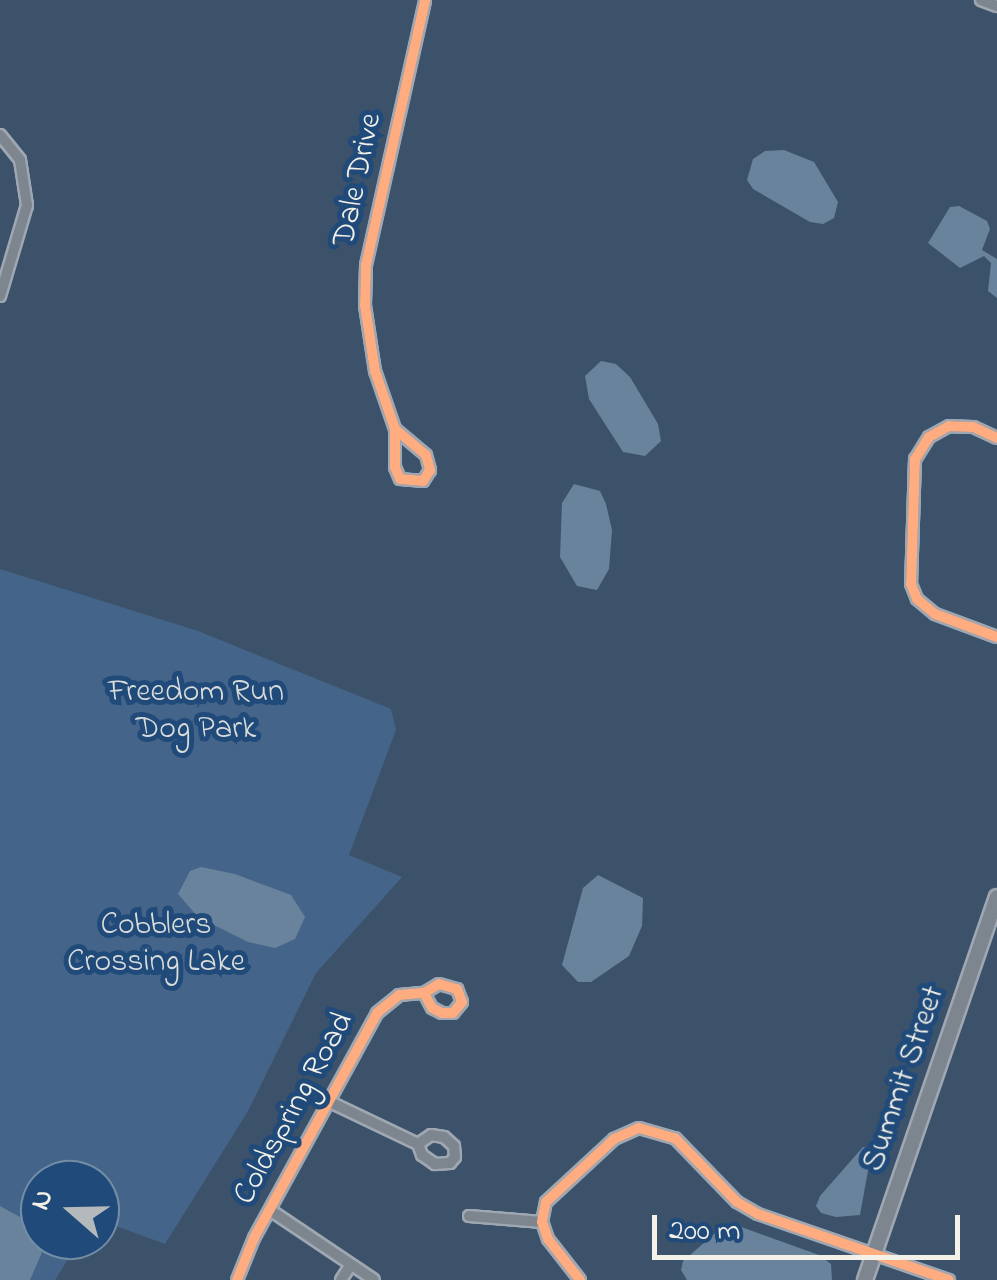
<!DOCTYPE html>
<style>
body{margin:0}
#map{position:relative;width:997px;height:1280px;overflow:hidden;background:#3c526a;font-family:"Indie Flower",sans-serif}
div>[style]{position:absolute}
.green>*{inset:0;background:#446589}
.water>*{inset:0;background:#6a839d}
.roads{filter:drop-shadow(2px 0 #9fa8b2) drop-shadow(-2px 0 #9fa8b2) drop-shadow(0 2px #9fa8b2) drop-shadow(0 -2px #9fa8b2)}
.minor>*{height:10px;margin:-5px;padding:0 5px;transform-origin:5px;border-radius:5px;background:#7d868e}
.secondary>*{height:14px;margin:-7px;padding:0 7px;transform-origin:7px;border-radius:7px;background:#7d868e}
.cycleway>*{height:10px;margin:-5px;padding:0 5px;transform-origin:5px;border-radius:5px;background:#ffac80}
span{translate:-50% -50%;white-space:nowrap;text-align:center;line-height:1.15;-webkit-text-stroke:10px #1f4a7a;paint-order:stroke}
.street-label{font-size:32px;color:#f4f1e8}
.park-label{font-size:32px;color:#dadcda}
.north{position:absolute;left:20px;top:1160px;width:100px;height:100px;box-sizing:border-box;background:#1f4a7a;border:2px solid #748da6;border-radius:50%;rotate:290deg;font-size:28px;font-weight:700;line-height:40px;text-align:center;color:#f4f1e8}
.north::after{content:'';display:block;margin:auto;width:35px;height:45px;background:#b4b9bc;clip-path:polygon(50% 0,100% 100%,50% 72%,0 100%)}
.scale{position:absolute;left:652px;top:1215px;width:308px;height:45px;box-sizing:border-box;border:5px solid #f4f1e8;border-top:0;padding-left:12px;font-size:30px;line-height:35px;white-space:nowrap;color:#f4f1e8;-webkit-text-stroke:8px #1f4a7a;paint-order:stroke}
</style>
<div id="map">
<div class="green">
<i style="clip-path:polygon(0 569px,198px 631px,391px 709px,396px 730px,349px 855px,402px 877px,316px 973px,248px 1111px,165px 1244px,100px 1220px,100px 1180px,40px 1180px,40px 1240px,80px 1240px,55px 1280px,0 1280px)"></i>
</div>
<div class="water">
<i style="clip-path:polygon(784px 150px,814px 162px,838px 202px,834px 218px,823px 224px,810px 222px,753px 189px,747px 180px,753px 159px,765px 151px)"></i>
<i style="clip-path:polygon(959px 206px,987px 221px,990px 229px,982px 250px,997px 259px,997px 298px,988px 291px,991px 263px,984px 256px,960px 268px,928px 243px,950px 207px)"></i>
<i style="clip-path:polygon(601px 361px,616px 364px,630px 377px,658px 424px,661px 441px,645px 456px,623px 452px,589px 399px,585px 376px)"></i>
<i style="clip-path:polygon(574px 484px,600px 491px,606px 504px,612px 530px,609px 569px,597px 590px,577px 586px,560px 557px,562px 503px)"></i>
<i style="clip-path:polygon(201px 867px,235px 874px,291px 895px,305px 917px,295px 939px,275px 948px,248px 942px,198px 917px,178px 894px,190px 871px)"></i>
<i style="clip-path:polygon(598px 875px,643px 898px,642px 926px,629px 956px,591px 982px,578px 982px,562px 965px,583px 888px)"></i>
<i style="clip-path:polygon(863px 1147px,870px 1149px,871px 1154px,860px 1215px,836px 1217px,821px 1213px,816px 1206px,820px 1196px)"></i>
<i style="clip-path:polygon(0 1206px,40px 1228px,40px 1240px,47px 1241px,30px 1280px,0 1280px)"></i>
<i style="clip-path:polygon(733px 1224px,819px 1255px,831px 1264px,832px 1280px,687px 1280px,681px 1270px,683px 1261px,720px 1229px)"></i>
</div>
<div class="roads">
<div class="minor">
<i style="left:981px;top:0;width:17px;rotate:21deg"></i>
<i style="left:0;top:135px;width:32px;rotate:51deg"></i>
<i style="left:20px;top:160px;width:46px;rotate:81.2deg"></i>
<i style="left:27px;top:205px;width:95px;rotate:106.5deg"></i>
<i style="left:395px;top:429px;width:40px;rotate:40deg"></i>
<i style="left:426px;top:455px;width:16px;rotate:75deg"></i>
<i style="left:430px;top:470px;width:13px;rotate:122deg"></i>
<i style="left:423px;top:481px;width:23px;rotate:-175deg"></i>
<i style="left:400px;top:479px;width:13px;rotate:-113deg"></i>
<i style="left:395px;top:467px;width:38px;rotate:-90deg"></i>
<i style="left:395px;top:429px;width:61px;rotate:-109deg"></i>
<i style="left:375px;top:371px;width:66px;rotate:-98.7deg"></i>
<i style="left:365px;top:306px;width:41px;rotate:-88.6deg"></i>
<i style="left:366px;top:265px;width:271px;rotate:-77.4deg"></i>
<i style="left:997px;top:438px;width:26px;rotate:-155deg"></i>
<i style="left:973px;top:427px;width:24px;rotate:-178deg"></i>
<i style="left:949px;top:426px;width:23px;rotate:151deg"></i>
<i style="left:929px;top:437px;width:26px;rotate:122deg"></i>
<i style="left:915px;top:459px;width:125px;rotate:91.8deg"></i>
<i style="left:911px;top:584px;width:16px;rotate:68deg"></i>
<i style="left:917px;top:599px;width:23px;rotate:40deg"></i>
<i style="left:935px;top:614px;width:66px;rotate:20.4deg"></i>
<i style="left:330px;top:1102px;width:98px;rotate:25.5deg"></i>
<i style="left:418px;top:1144px;width:12px;rotate:70deg"></i>
<i style="left:422px;top:1155px;width:16px;rotate:35deg"></i>
<i style="left:435px;top:1164px;width:15px;rotate:-4deg"></i>
<i style="left:450px;top:1163px;width:8px;rotate:-50deg"></i>
<i style="left:455px;top:1157px;width:11px;rotate:-95deg"></i>
<i style="left:454px;top:1146px;width:13px;rotate:-138deg"></i>
<i style="left:444px;top:1137px;width:13px;rotate:-171deg"></i>
<i style="left:431px;top:1135px;width:16px;rotate:145deg"></i>
<i style="left:270px;top:1210px;width:125px;rotate:33.9deg"></i>
<i style="left:469px;top:1216px;width:73px;rotate:4.7deg"></i>
<i style="left:237px;top:1280px;width:45px;rotate:-68deg"></i>
<i style="left:254px;top:1238px;width:256px;rotate:-61.3deg"></i>
<i style="left:377px;top:1013px;width:28px;rotate:-39deg"></i>
<i style="left:399px;top:995px;width:25px;rotate:-5deg"></i>
<i style="left:424px;top:993px;width:17px;rotate:-31deg"></i>
<i style="left:439px;top:984px;width:19px;rotate:16deg"></i>
<i style="left:457px;top:989px;width:14px;rotate:69deg"></i>
<i style="left:462px;top:1002px;width:14px;rotate:129deg"></i>
<i style="left:453px;top:1013px;width:11px;rotate:180deg"></i>
<i style="left:442px;top:1013px;width:11px;rotate:-153deg"></i>
<i style="left:432px;top:1008px;width:17px;rotate:-118deg"></i>
<i style="left:341px;top:1280px;width:17px;rotate:-57deg"></i>
<i style="left:580px;top:1280px;width:52px;rotate:-128deg"></i>
<i style="left:548px;top:1239px;width:18px;rotate:-109deg"></i>
<i style="left:542px;top:1222px;width:20px;rotate:-79deg"></i>
<i style="left:546px;top:1202px;width:93px;rotate:-42.8deg"></i>
<i style="left:614px;top:1139px;width:27px;rotate:-24deg"></i>
<i style="left:639px;top:1128px;width:37px;rotate:16deg"></i>
<i style="left:675px;top:1138px;width:89px;rotate:45.9deg"></i>
<i style="left:737px;top:1202px;width:24px;rotate:30deg"></i>
<i style="left:758px;top:1214px;width:202px;rotate:19.1deg"></i>
</div>
<div class="secondary">
<i style="left:865px;top:1280px;width:405px;rotate:-71deg"></i>
</div>
</div>
<div class="cycleway">
<i style="left:395px;top:429px;width:40px;rotate:40deg"></i>
<i style="left:426px;top:455px;width:16px;rotate:75deg"></i>
<i style="left:430px;top:470px;width:13px;rotate:122deg"></i>
<i style="left:423px;top:481px;width:23px;rotate:-175deg"></i>
<i style="left:400px;top:479px;width:13px;rotate:-113deg"></i>
<i style="left:395px;top:467px;width:38px;rotate:-90deg"></i>
<i style="left:395px;top:429px;width:61px;rotate:-109deg"></i>
<i style="left:375px;top:371px;width:66px;rotate:-98.7deg"></i>
<i style="left:365px;top:306px;width:41px;rotate:-88.6deg"></i>
<i style="left:366px;top:265px;width:271px;rotate:-77.4deg"></i>
<i style="left:997px;top:438px;width:26px;rotate:-155deg"></i>
<i style="left:973px;top:427px;width:24px;rotate:-178deg"></i>
<i style="left:949px;top:426px;width:23px;rotate:151deg"></i>
<i style="left:929px;top:437px;width:26px;rotate:122deg"></i>
<i style="left:915px;top:459px;width:125px;rotate:91.8deg"></i>
<i style="left:911px;top:584px;width:16px;rotate:68deg"></i>
<i style="left:917px;top:599px;width:23px;rotate:40deg"></i>
<i style="left:935px;top:614px;width:66px;rotate:20.4deg"></i>
<i style="left:237px;top:1280px;width:45px;rotate:-68deg"></i>
<i style="left:254px;top:1238px;width:256px;rotate:-61.3deg"></i>
<i style="left:377px;top:1013px;width:28px;rotate:-39deg"></i>
<i style="left:399px;top:995px;width:25px;rotate:-5deg"></i>
<i style="left:424px;top:993px;width:17px;rotate:-31deg"></i>
<i style="left:439px;top:984px;width:19px;rotate:16deg"></i>
<i style="left:457px;top:989px;width:14px;rotate:69deg"></i>
<i style="left:462px;top:1002px;width:14px;rotate:129deg"></i>
<i style="left:453px;top:1013px;width:11px;rotate:180deg"></i>
<i style="left:442px;top:1013px;width:11px;rotate:-153deg"></i>
<i style="left:432px;top:1008px;width:17px;rotate:-118deg"></i>
<i style="left:580px;top:1280px;width:52px;rotate:-128deg"></i>
<i style="left:548px;top:1239px;width:18px;rotate:-109deg"></i>
<i style="left:542px;top:1222px;width:20px;rotate:-79deg"></i>
<i style="left:546px;top:1202px;width:93px;rotate:-42.8deg"></i>
<i style="left:614px;top:1139px;width:27px;rotate:-24deg"></i>
<i style="left:639px;top:1128px;width:37px;rotate:16deg"></i>
<i style="left:675px;top:1138px;width:89px;rotate:45.9deg"></i>
<i style="left:737px;top:1202px;width:24px;rotate:30deg"></i>
<i style="left:758px;top:1214px;width:202px;rotate:19.1deg"></i>
</div>
<div class="street-label">
<span style="left:359px;top:180px;rotate:-78deg">Dale Drive</span>
<span style="left:905px;top:1079px;rotate:-71deg">Summit Street</span>
<span style="left:295px;top:1109px;rotate:-61deg">Coldspring Road</span>
</div>
<div class="park-label">
<span style="left:196px;top:712px">Freedom Run<br>Dog Park</span>
<span style="left:156px;top:945px">Cobblers<br>Crossing Lake</span>
</div>
<div class="north">N</div>
<div class="scale">200 m</div>
</div>
